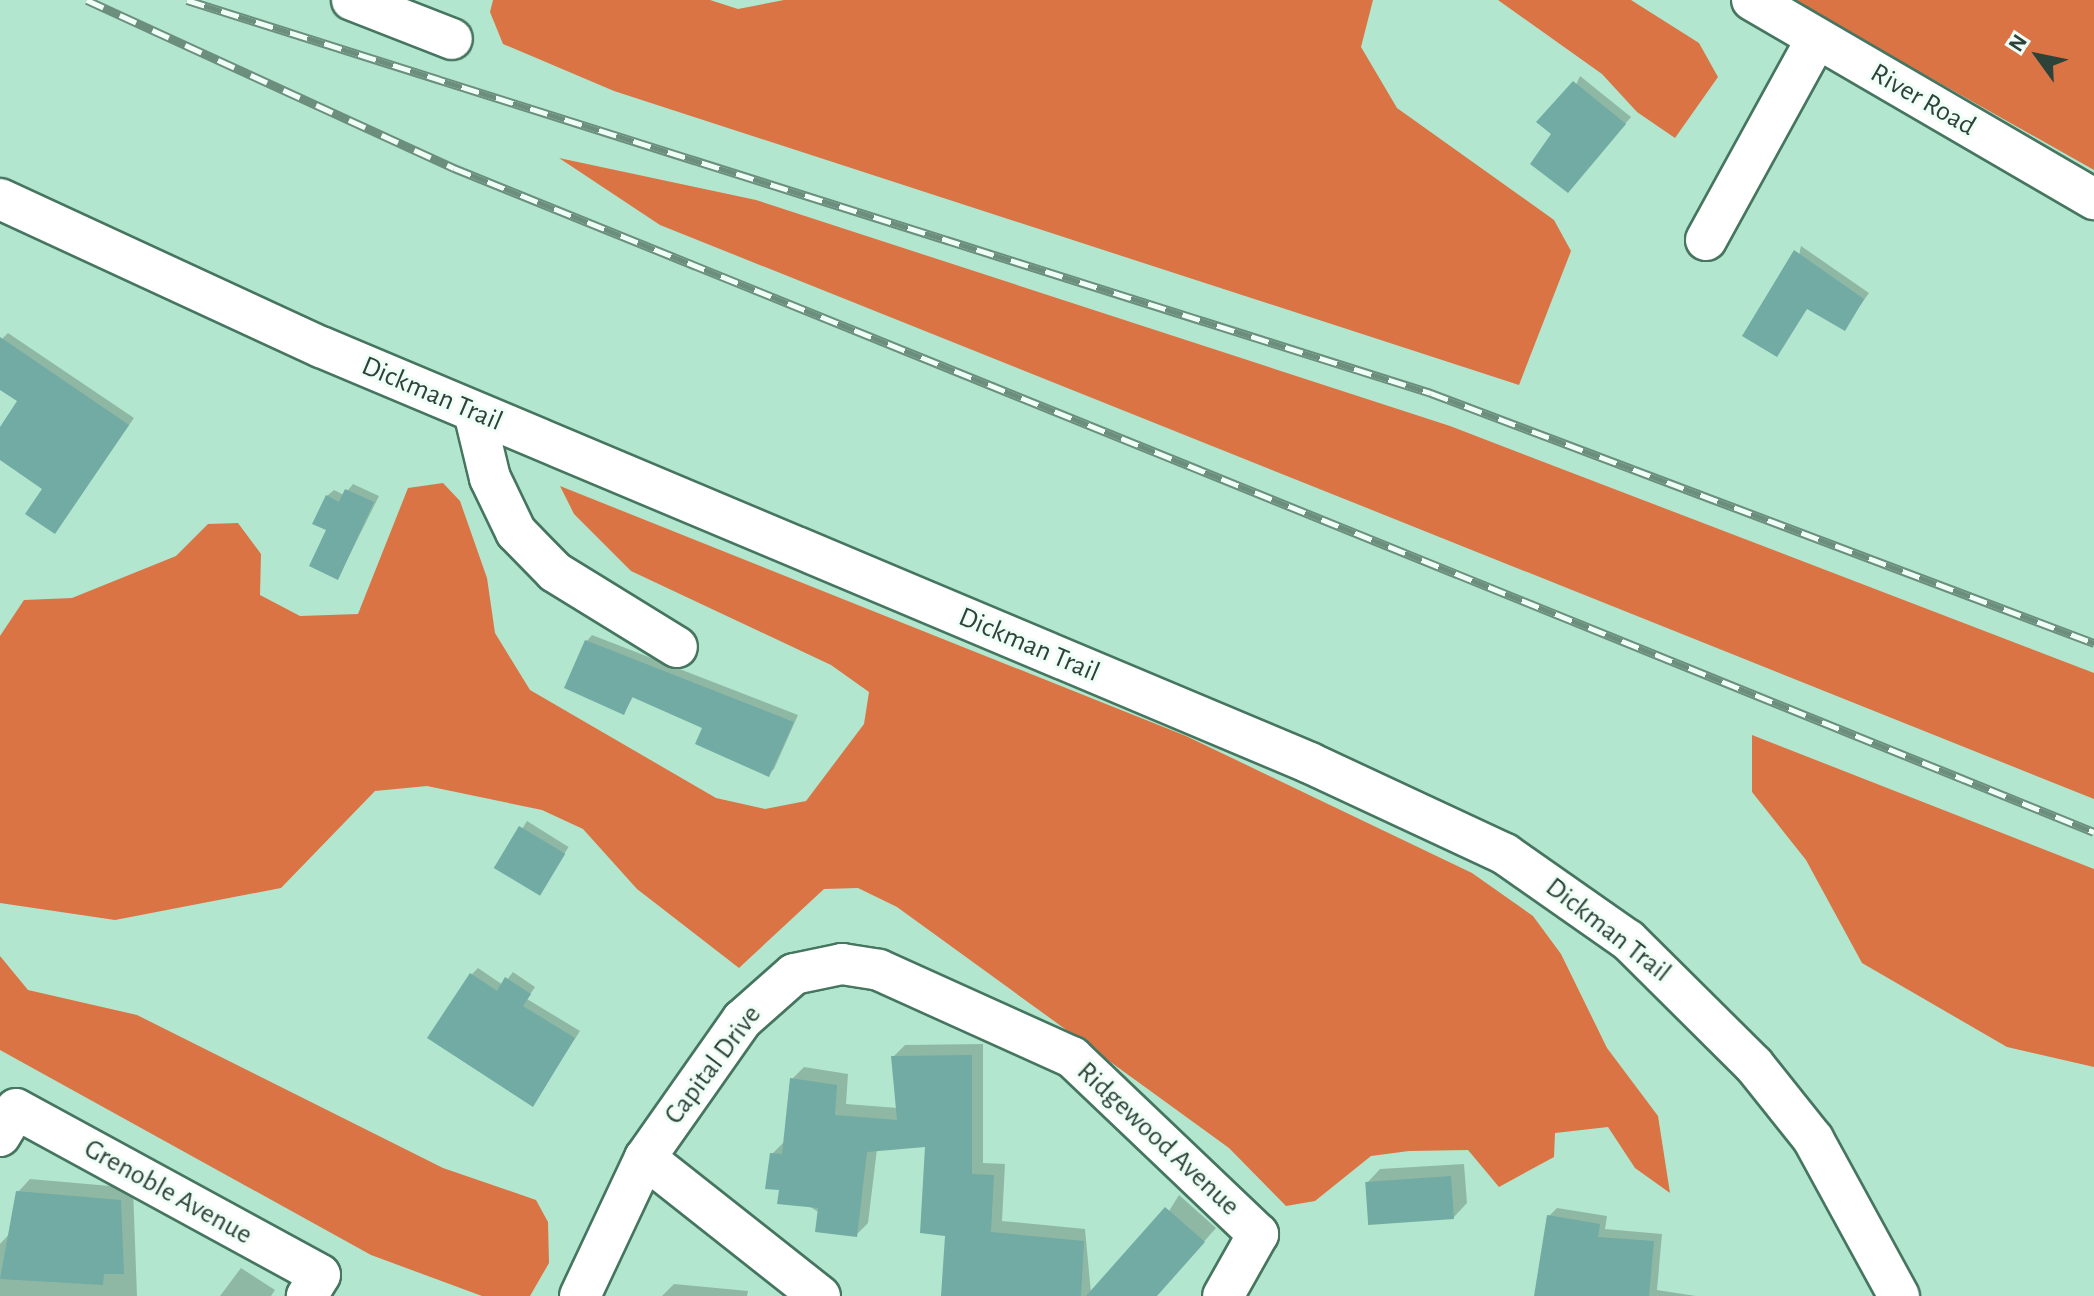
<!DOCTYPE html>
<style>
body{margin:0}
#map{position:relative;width:2094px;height:1296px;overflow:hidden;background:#b3e6ce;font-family:"Alegreya Sans",sans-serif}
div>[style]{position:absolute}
.forest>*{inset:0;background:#da7445}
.shadow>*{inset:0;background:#0003;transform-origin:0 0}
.building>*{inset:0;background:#71aba3;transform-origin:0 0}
.roads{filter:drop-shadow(2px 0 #467560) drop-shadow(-2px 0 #467560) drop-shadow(0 2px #467560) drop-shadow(0 -2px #467560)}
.minor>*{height:40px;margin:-20px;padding:0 20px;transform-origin:20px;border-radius:20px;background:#fff}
.rail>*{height:9px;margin-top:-4.5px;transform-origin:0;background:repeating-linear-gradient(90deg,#effef6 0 18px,#6b8e7d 0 36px);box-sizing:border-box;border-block:2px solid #6b8e7d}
span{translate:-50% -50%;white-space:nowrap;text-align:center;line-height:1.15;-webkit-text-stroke:6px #effef6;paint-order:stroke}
.street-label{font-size:28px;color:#2d4238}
.north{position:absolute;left:1998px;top:16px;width:80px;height:80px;-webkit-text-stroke:6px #effef6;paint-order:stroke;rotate:303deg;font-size:22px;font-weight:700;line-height:32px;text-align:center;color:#2d4238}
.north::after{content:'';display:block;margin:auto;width:28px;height:36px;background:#2d4238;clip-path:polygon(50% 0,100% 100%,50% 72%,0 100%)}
</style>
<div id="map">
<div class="forest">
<i style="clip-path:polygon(493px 0,710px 0,738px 9px,784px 0,1373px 0,1361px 47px,1397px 108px,1554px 220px,1571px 251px,1519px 385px,614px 91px,503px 44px,490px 12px)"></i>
<i style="clip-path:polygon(1498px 0,1631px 0,1699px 43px,1718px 77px,1675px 138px,1637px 112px,1602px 74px)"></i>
<i style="clip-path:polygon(1792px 0,2094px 0,2094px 170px)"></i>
<i style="clip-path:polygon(559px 158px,756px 200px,1450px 426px,2094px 673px,2094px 799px,660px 225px)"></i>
<i style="clip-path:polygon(443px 483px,460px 501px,487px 578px,495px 633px,530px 690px,716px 798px,765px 809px,806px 801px,864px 724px,869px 692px,831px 665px,631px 571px,574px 514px,560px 486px,1186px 736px,1472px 873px,1533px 916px,1561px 954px,1607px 1048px,1658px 1116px,1670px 1193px,1635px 1168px,1608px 1127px,1555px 1133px,1554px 1157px,1499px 1187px,1468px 1150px,1409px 1151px,1371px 1156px,1315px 1201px,1286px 1206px,1229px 1148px,897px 907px,858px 888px,824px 889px,739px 968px,637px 889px,583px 829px,542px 810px,427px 786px,375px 791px,281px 888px,115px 920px,0 903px,0 636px,24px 600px,72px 598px,176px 556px,208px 524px,238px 523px,261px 554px,260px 595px,300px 616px,358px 614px,408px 488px)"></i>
<i style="clip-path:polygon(1752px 735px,2094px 869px,2094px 1067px,2007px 1047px,1862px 963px,1806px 860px,1752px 792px)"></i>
<i style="clip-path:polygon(0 956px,28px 990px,137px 1015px,443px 1168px,536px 1200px,548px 1222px,549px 1263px,530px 1296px,482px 1296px,371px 1255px,0 1050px)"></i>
</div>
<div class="shadow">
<i style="clip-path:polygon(1580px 76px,1631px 117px,1574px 185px,1554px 134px)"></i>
<i style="clip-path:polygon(1801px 246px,1869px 293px,1844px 329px,1808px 307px,1777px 354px)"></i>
<i style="clip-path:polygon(8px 333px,134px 418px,55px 532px,45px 488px,0 458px,0 430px,20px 401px,0 387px,0 341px)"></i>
<i style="clip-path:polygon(353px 484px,379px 496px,338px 578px,327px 496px,334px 490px,344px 495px)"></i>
<i style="clip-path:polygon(592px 635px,798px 715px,774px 769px,768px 775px,704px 727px,634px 695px,624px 713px,586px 642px)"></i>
<i style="left:527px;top:821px;width:49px;height:55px;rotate:32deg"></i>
<i style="clip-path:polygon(478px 968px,503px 985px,513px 972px,535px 987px,527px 999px,580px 1031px,533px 1104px,472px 974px)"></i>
<i style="clip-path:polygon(983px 1044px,983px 1163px,1005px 1164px,1002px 1221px,1085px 1229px,1091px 1293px,1104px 1296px,943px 1296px,947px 1234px,927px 1145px,877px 1149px,868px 1223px,856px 1235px,781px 1189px,772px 1154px,785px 1141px,792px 1079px,804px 1067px,848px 1074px,846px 1104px,898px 1108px,893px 1057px,905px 1045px)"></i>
<i style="clip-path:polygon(1464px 1164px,1467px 1203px,1454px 1217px,1367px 1183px,1380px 1169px)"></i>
<i style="clip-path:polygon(30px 1179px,133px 1188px,137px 1296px,0 1296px,0 1244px,15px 1228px,18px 1192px)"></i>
<i style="clip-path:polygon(1179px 1195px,1216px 1228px,1156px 1296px,1116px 1296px)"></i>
<i style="clip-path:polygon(1557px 1208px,1607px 1216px,1605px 1229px,1662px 1234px,1657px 1290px,1696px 1296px,1536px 1296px,1549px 1216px)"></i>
<i style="clip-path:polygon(241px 1268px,275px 1290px,271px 1296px,220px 1296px)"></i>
<i style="clip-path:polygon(674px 1284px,748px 1291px,747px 1296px,662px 1296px)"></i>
</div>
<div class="building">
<i style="clip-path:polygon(1573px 81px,1626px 124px,1568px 193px,1530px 164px,1551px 134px,1536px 122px)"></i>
<i style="clip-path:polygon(1794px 250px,1864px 299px,1845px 331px,1807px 309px,1777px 357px,1742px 336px)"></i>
<i style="clip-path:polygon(0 337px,129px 425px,55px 534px,25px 514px,42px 489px,0 460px,0 427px,17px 401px,0 390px)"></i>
<i style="clip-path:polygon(345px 489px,374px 502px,338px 580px,309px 566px,326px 530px,312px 524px,326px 495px,339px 502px)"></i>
<i style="clip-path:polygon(585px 640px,794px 722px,769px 777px,695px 744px,702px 728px,632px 697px,624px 715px,564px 688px)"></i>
<i style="left:519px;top:826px;width:54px;height:49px;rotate:31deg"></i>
<i style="clip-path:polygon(470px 973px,497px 991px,505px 977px,531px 994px,523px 1006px,575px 1038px,533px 1107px,427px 1038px)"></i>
<i style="clip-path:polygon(972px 1055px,972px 1174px,994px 1175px,991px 1232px,1084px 1241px,1081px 1296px,941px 1296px,945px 1236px,920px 1233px,925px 1147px,867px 1152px,857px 1237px,815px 1232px,818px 1208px,777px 1204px,779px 1190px,765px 1189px,770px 1153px,782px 1154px,790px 1078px,837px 1085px,835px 1115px,897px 1120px,891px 1056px)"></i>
<i style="left:1451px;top:1176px;width:43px;height:86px;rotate:86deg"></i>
<i style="clip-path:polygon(16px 1191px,121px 1200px,124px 1274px,104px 1274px,103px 1285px,0 1279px)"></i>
<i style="clip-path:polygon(1165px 1207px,1205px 1242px,1157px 1296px,1086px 1296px)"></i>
<i style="clip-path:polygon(1547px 1215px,1600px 1224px,1598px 1237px,1654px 1241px,1649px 1296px,1534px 1296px)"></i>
</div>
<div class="roads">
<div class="minor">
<i style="left:352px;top:0;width:107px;rotate:21.3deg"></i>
<i style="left:1752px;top:0;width:396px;rotate:30.2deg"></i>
<i style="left:0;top:199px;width:353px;rotate:24.8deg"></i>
<i style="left:321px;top:347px;width:1073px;rotate:22.81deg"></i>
<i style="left:1310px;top:763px;width:215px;rotate:25deg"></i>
<i style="left:1505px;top:854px;width:150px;rotate:35deg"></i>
<i style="left:1628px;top:940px;width:177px;rotate:44.8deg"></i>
<i style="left:1754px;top:1065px;width:95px;rotate:51.4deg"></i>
<i style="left:1813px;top:1139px;width:179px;rotate:61.3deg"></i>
<i style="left:1706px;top:240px;width:230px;rotate:-61.2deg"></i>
<i style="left:474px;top:412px;width:68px;rotate:76.4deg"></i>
<i style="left:490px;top:478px;width:60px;rotate:64.3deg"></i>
<i style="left:516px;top:532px;width:56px;rotate:45.7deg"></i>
<i style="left:555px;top:572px;width:143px;rotate:31.6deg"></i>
<i style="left:0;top:1136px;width:31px;rotate:-59deg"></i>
<i style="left:16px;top:1109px;width:346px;rotate:28.6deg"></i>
<i style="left:320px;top:1275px;width:25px;rotate:122deg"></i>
<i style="left:645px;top:1158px;width:223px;rotate:38.3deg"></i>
<i style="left:580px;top:1296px;width:153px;rotate:-64.8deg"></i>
<i style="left:645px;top:1158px;width:169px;rotate:-54.9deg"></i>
<i style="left:742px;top:1020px;width:69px;rotate:-41.5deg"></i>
<i style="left:794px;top:974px;width:49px;rotate:-11.8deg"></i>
<i style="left:842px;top:964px;width:37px;rotate:9deg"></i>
<i style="left:879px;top:970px;width:212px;rotate:24.3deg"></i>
<i style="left:1072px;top:1057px;width:257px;rotate:43.6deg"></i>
<i style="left:1258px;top:1234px;width:71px;rotate:119.4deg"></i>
</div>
</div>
<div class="rail">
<i style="left:87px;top:0;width:404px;rotate:24.6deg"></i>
<i style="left:454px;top:168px;width:1769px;rotate:22.04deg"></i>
<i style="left:187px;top:0;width:1305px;rotate:17.53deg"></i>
<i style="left:1431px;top:393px;width:709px;rotate:20.66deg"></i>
</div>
<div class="street-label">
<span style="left:1923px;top:100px;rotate:30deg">River Road</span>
<span style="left:432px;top:394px;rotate:23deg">Dickman Trail</span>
<span style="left:1029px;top:645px;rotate:23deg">Dickman Trail</span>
<span style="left:1608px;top:930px;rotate:38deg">Dickman Trail</span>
<span style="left:713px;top:1065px;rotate:-53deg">Capital Drive</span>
<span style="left:1158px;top:1139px;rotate:43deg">Ridgewood Avenue</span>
<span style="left:168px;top:1192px;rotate:29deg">Grenoble Avenue</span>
</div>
<div class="north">N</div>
</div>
